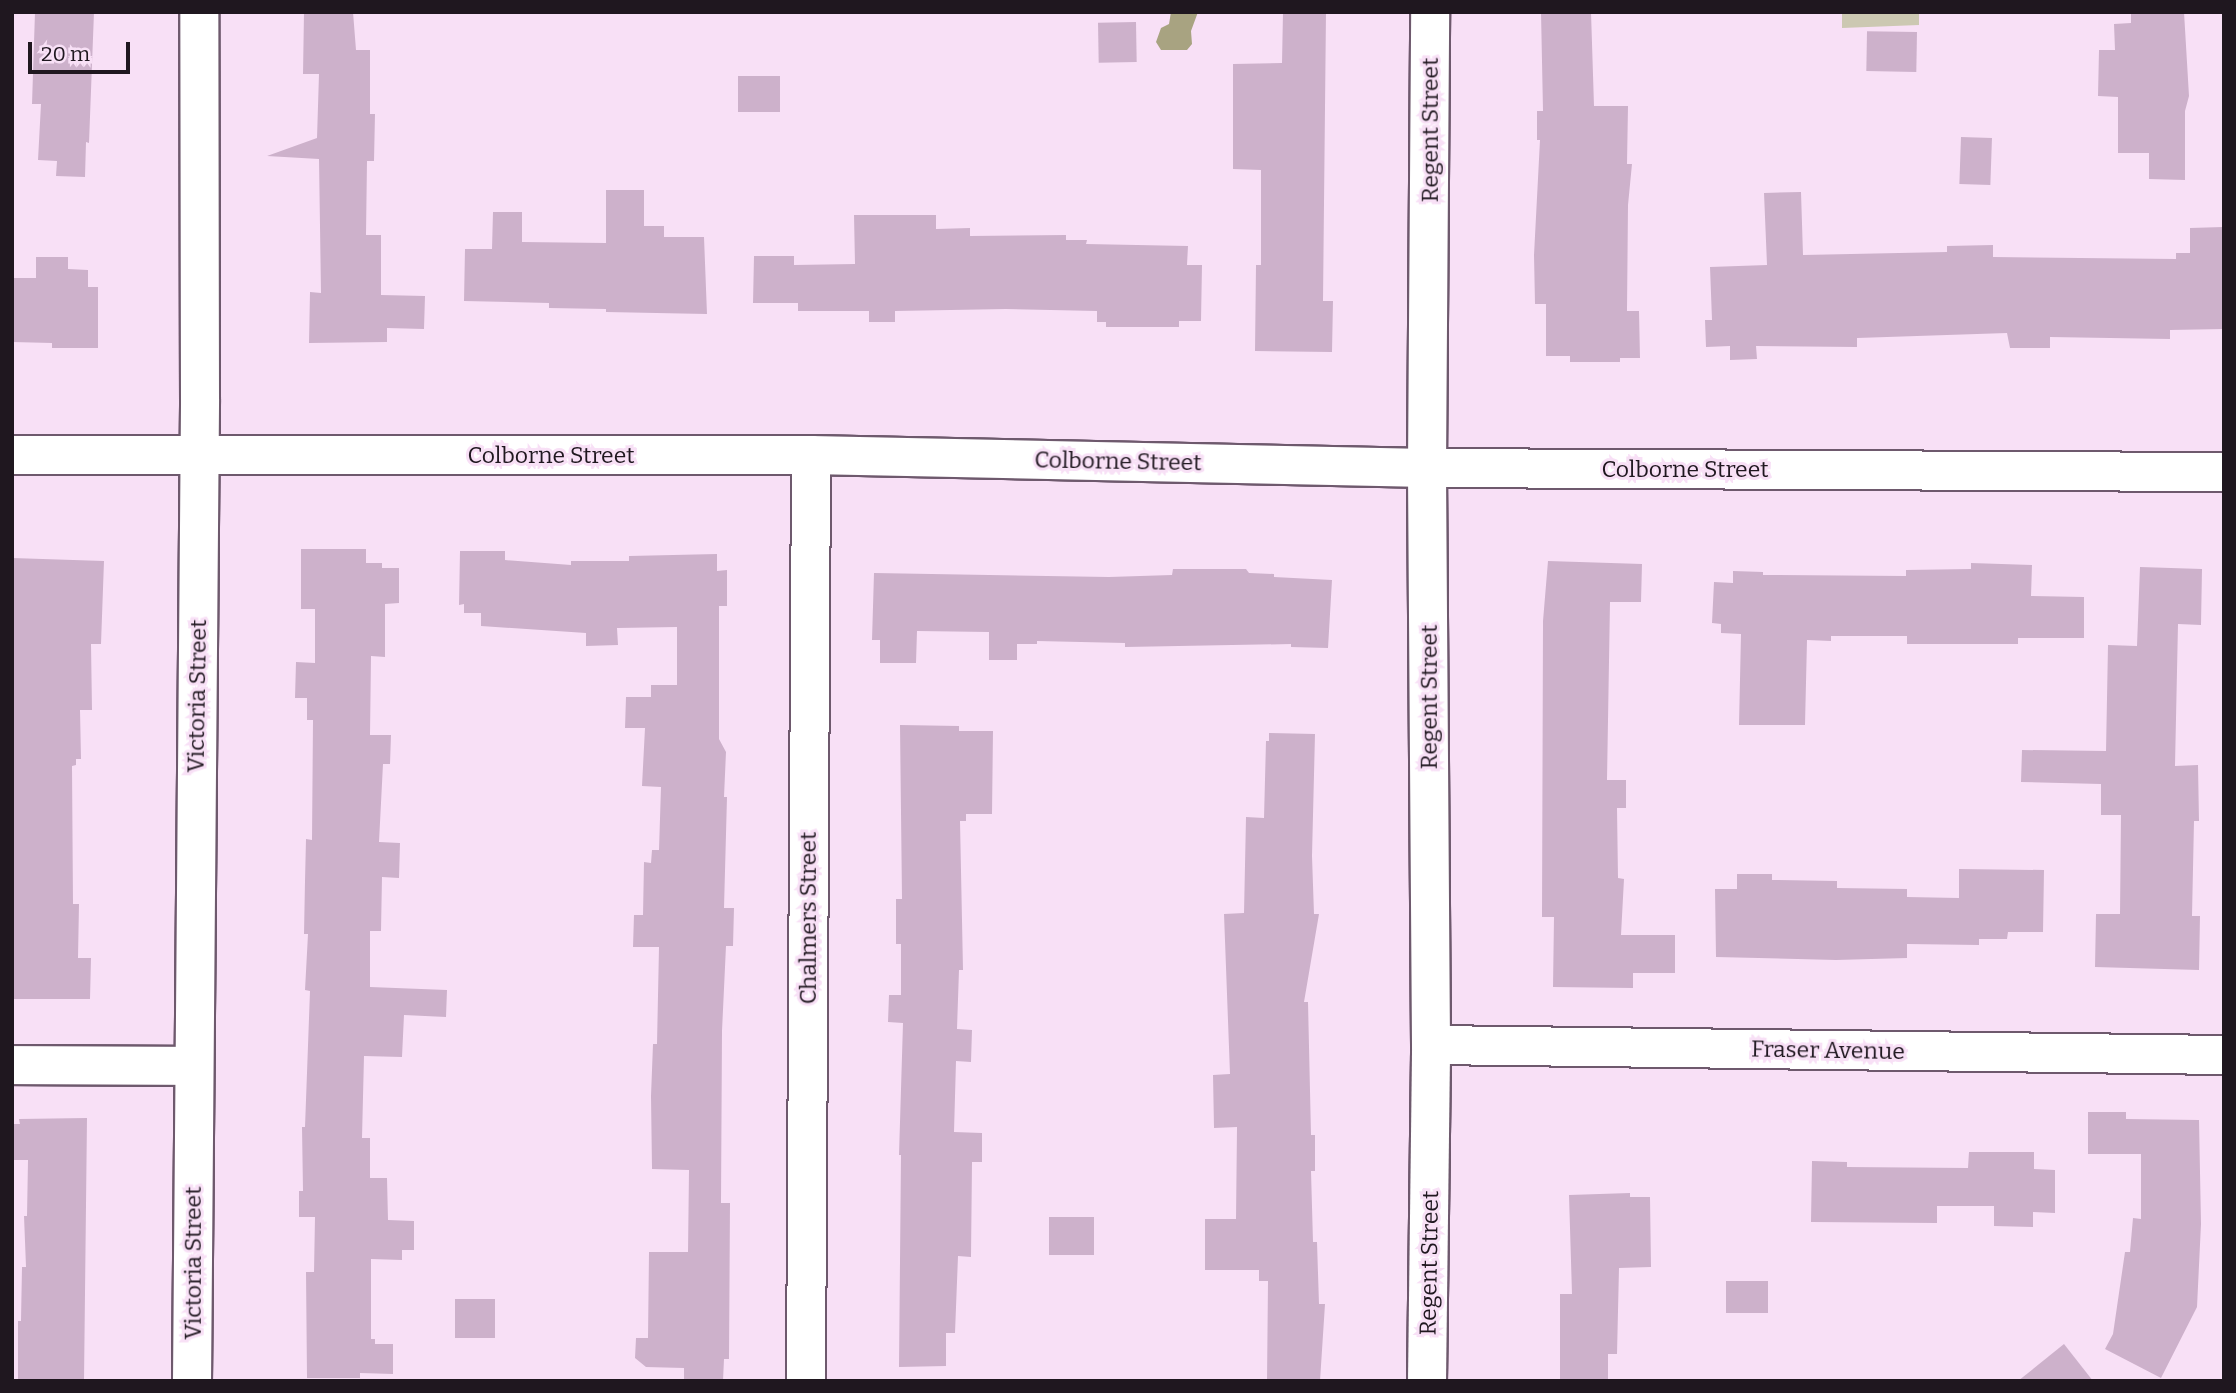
<!DOCTYPE html>
<style>
body{margin:0}
#map{position:relative;width:2236px;height:1393px;overflow:hidden;background:#f8e0f6;font-family:Bitter,serif}
div>[style]{position:absolute}
.green>*{inset:0;background:#ccc8b2}
.water>*{inset:0;background:#a8a381}
.building>*{inset:0;background:#cdb1cb;transform-origin:0 0}
.roads{filter:drop-shadow(2px 0 #6e596d) drop-shadow(-2px 0 #6e596d) drop-shadow(0 2px #6e596d) drop-shadow(0 -2px #6e596d)}
.minor>*{height:38px;margin:-19px;padding:0 19px;transform-origin:19px;border-radius:19px;background:#fff}
span{translate:-50% -50%;white-space:nowrap;text-align:center;line-height:1.15;-webkit-text-stroke:6px #f8e0f6;paint-order:stroke}
.street-label{font-size:23px;color:#1f171f}
.frame{position:absolute;inset:0;border:14px solid #1f171f;pointer-events:none}
.scale{position:absolute;left:28px;top:42px;width:102px;height:32px;box-sizing:border-box;border:4px solid #1f171f;border-top:0;padding-left:9px;font-size:21px;line-height:24px;white-space:nowrap;color:#1f171f;-webkit-text-stroke:5px #f8e0f6;paint-order:stroke}
</style>
<div id="map">
<div class="green">
<i style="clip-path:polygon(1842px 12px,1919px 12px,1919px 25px,1842px 28px)"></i>
</div>
<div class="water">
<i style="clip-path:polygon(1171px 12px,1198px 12px,1191px 31px,1192px 44px,1187px 50px,1161px 50px,1156px 42px,1161px 28px,1169px 24px)"></i>
</div>
<div class="building">
<i style="clip-path:polygon(35px 12px,94px 12px,89px 143px,86px 142px,85px 177px,56px 176px,57px 161px,38px 160px,41px 104px,32px 104px)"></i>
<i style="clip-path:polygon(304px 12px,353px 12px,356px 50px,370px 50px,370px 114px,375px 114px,374px 161px,367px 161px,366px 235px,381px 235px,381px 295px,425px 296px,424px 329px,387px 328px,387px 342px,309px 343px,310px 292px,321px 293px,319px 159px,267px 156px,317px 138px,319px 74px,303px 74px)"></i>
<i style="clip-path:polygon(1283px 12px,1326px 12px,1323px 301px,1333px 301px,1332px 352px,1255px 351px,1256px 265px,1261px 265px,1261px 170px,1233px 169px,1233px 64px,1282px 63px)"></i>
<i style="clip-path:polygon(1541px 12px,1591px 12px,1594px 106px,1628px 106px,1627px 164px,1632px 164px,1628px 205px,1627px 311px,1639px 311px,1640px 358px,1620px 358px,1620px 362px,1570px 362px,1570px 356px,1546px 356px,1546px 304px,1535px 304px,1534px 255px,1540px 140px,1537px 140px,1537px 111px,1543px 111px)"></i>
<i style="clip-path:polygon(2131px 12px,2184px 12px,2189px 96px,2185px 111px,2185px 180px,2149px 179px,2149px 153px,2118px 153px,2118px 97px,2098px 96px,2099px 50px,2115px 50px,2114px 24px,2131px 23px)"></i>
<i style="left:1136px;top:22px;width:40px;height:38px;rotate:89deg"></i>
<i style="left:1917px;top:32px;width:40px;height:50px;rotate:91deg"></i>
<i style="left:738px;top:76px;width:42px;height:36px"></i>
<i style="left:1961px;top:137px;width:31px;height:47px;rotate:2deg"></i>
<i style="clip-path:polygon(606px 190px,644px 190px,644px 226px,664px 226px,664px 237px,704px 237px,707px 314px,606px 312px,606px 309px,549px 308px,549px 303px,464px 301px,465px 249px,492px 249px,493px 212px,522px 212px,522px 242px,606px 243px)"></i>
<i style="clip-path:polygon(1801px 192px,1803px 255px,1947px 252px,1947px 246px,1993px 245px,1993px 257px,2176px 259px,2176px 253px,2190px 253px,2190px 228px,2223px 227px,2224px 329px,2170px 330px,2170px 339px,2050px 337px,2050px 348px,2010px 348px,2007px 333px,1857px 338px,1857px 347px,1756px 346px,1757px 359px,1730px 360px,1730px 346px,1706px 347px,1705px 320px,1712px 320px,1710px 267px,1767px 265px,1764px 193px)"></i>
<i style="clip-path:polygon(854px 215px,936px 215px,936px 229px,970px 228px,970px 236px,1066px 235px,1066px 240px,1087px 240px,1086px 244px,1188px 246px,1187px 265px,1202px 265px,1201px 321px,1179px 321px,1179px 327px,1106px 327px,1106px 322px,1097px 322px,1097px 311px,1006px 309px,895px 311px,895px 322px,869px 322px,869px 311px,798px 311px,798px 303px,753px 303px,754px 256px,794px 256px,794px 265px,855px 264px)"></i>
<i style="clip-path:polygon(36px 257px,68px 257px,68px 269px,88px 270px,88px 287px,98px 287px,98px 348px,52px 348px,52px 343px,12px 342px,12px 278px,36px 278px)"></i>
<i style="clip-path:polygon(301px 549px,366px 549px,366px 563px,382px 563px,382px 568px,399px 568px,399px 603px,385px 604px,385px 657px,371px 656px,370px 735px,391px 735px,390px 764px,383px 764px,379px 842px,400px 843px,399px 878px,382px 877px,381px 931px,370px 931px,370px 987px,447px 990px,446px 1017px,404px 1015px,402px 1057px,364px 1056px,362px 1138px,370px 1138px,370px 1178px,387px 1178px,388px 1220px,414px 1221px,414px 1250px,402px 1250px,402px 1260px,371px 1259px,371px 1339px,375px 1339px,375px 1344px,393px 1344px,393px 1374px,360px 1373px,360px 1378px,307px 1378px,306px 1272px,314px 1272px,315px 1217px,299px 1217px,299px 1191px,303px 1191px,302px 1127px,305px 1127px,310px 991px,305px 990px,308px 934px,304px 934px,305px 881px,306px 839px,312px 840px,313px 720px,307px 720px,307px 698px,295px 698px,296px 662px,315px 663px,315px 609px,301px 609px)"></i>
<i style="clip-path:polygon(460px 551px,505px 551px,505px 560px,571px 565px,571px 561px,629px 561px,629px 556px,717px 554px,717px 571px,727px 570px,727px 606px,719px 606px,719px 739px,726px 752px,724px 797px,727px 797px,724px 908px,734px 908px,733px 946px,726px 946px,722px 1031px,721px 1203px,730px 1203px,729px 1359px,724px 1359px,723px 1381px,684px 1381px,684px 1368px,646px 1367px,635px 1358px,636px 1338px,648px 1338px,649px 1252px,688px 1252px,689px 1170px,652px 1169px,651px 1096px,653px 1044px,657px 1044px,659px 947px,633px 947px,634px 915px,643px 915px,644px 862px,651px 863px,652px 850px,659px 850px,661px 787px,642px 786px,645px 728px,625px 728px,626px 697px,651px 697px,651px 685px,677px 685px,677px 627px,617px 628px,618px 645px,586px 646px,586px 633px,481px 626px,481px 613px,464px 613px,464px 604px,459px 605px)"></i>
<i style="clip-path:polygon(12px 558px,104px 561px,101px 644px,91px 644px,92px 710px,80px 710px,81px 759px,76px 759px,76px 765px,72px 766px,73px 904px,79px 904px,78px 958px,91px 958px,90px 999px,12px 999px)"></i>
<i style="clip-path:polygon(1548px 561px,1642px 564px,1641px 602px,1610px 602px,1607px 780px,1626px 780px,1626px 808px,1617px 808px,1618px 878px,1624px 879px,1621px 935px,1675px 935px,1675px 973px,1633px 973px,1633px 988px,1553px 987px,1554px 917px,1542px 917px,1543px 621px)"></i>
<i style="clip-path:polygon(1971px 563px,2032px 565px,2031px 596px,2084px 597px,2084px 638px,2018px 638px,2018px 644px,1907px 644px,1907px 636px,1831px 636px,1831px 641px,1807px 640px,1805px 725px,1739px 725px,1741px 634px,1721px 633px,1721px 624px,1712px 623px,1714px 582px,1733px 583px,1733px 571px,1763px 572px,1763px 575px,1906px 576px,1906px 570px,1971px 569px)"></i>
<i style="clip-path:polygon(2140px 567px,2202px 569px,2201px 625px,2178px 624px,2175px 766px,2198px 765px,2199px 821px,2194px 821px,2192px 916px,2200px 916px,2199px 970px,2095px 967px,2096px 914px,2120px 914px,2121px 815px,2101px 815px,2101px 784px,2021px 782px,2022px 750px,2106px 751px,2108px 645px,2137px 646px)"></i>
<i style="clip-path:polygon(1173px 569px,1246px 569px,1249px 573px,1274px 574px,1274px 577px,1332px 580px,1328px 648px,1291px 647px,1291px 644px,1125px 647px,1125px 643px,1037px 641px,1037px 644px,1017px 644px,1017px 660px,989px 660px,989px 632px,917px 631px,916px 663px,880px 663px,880px 640px,872px 640px,874px 573px,1109px 577px,1172px 575px)"></i>
<i style="clip-path:polygon(900px 725px,959px 726px,959px 731px,993px 731px,992px 814px,966px 814px,966px 821px,960px 821px,963px 970px,959px 970px,957px 1029px,972px 1030px,971px 1062px,956px 1061px,954px 1132px,982px 1133px,982px 1162px,972px 1162px,971px 1257px,958px 1256px,955px 1333px,946px 1333px,946px 1366px,899px 1367px,901px 1155px,899px 1155px,903px 1023px,888px 1022px,889px 995px,901px 995px,901px 944px,896px 944px,896px 899px,902px 899px)"></i>
<i style="clip-path:polygon(1269px 733px,1315px 734px,1312px 856px,1314px 914px,1319px 914px,1304px 1002px,1308px 1002px,1311px 1135px,1315px 1135px,1315px 1171px,1311px 1171px,1313px 1242px,1317px 1242px,1319px 1304px,1325px 1304px,1320px 1381px,1267px 1381px,1268px 1281px,1259px 1281px,1259px 1270px,1205px 1270px,1205px 1219px,1236px 1219px,1237px 1127px,1214px 1128px,1213px 1075px,1230px 1074px,1224px 914px,1244px 913px,1246px 817px,1264px 818px,1266px 741px,1269px 741px)"></i>
<i style="clip-path:polygon(1959px 869px,2044px 870px,2043px 932px,2008px 932px,2007px 939px,1979px 939px,1979px 945px,1907px 944px,1907px 958px,1836px 960px,1716px 957px,1715px 889px,1737px 889px,1737px 874px,1772px 874px,1772px 880px,1837px 881px,1837px 888px,1907px 889px,1907px 897px,1959px 898px)"></i>
<i style="clip-path:polygon(2088px 1112px,2126px 1112px,2126px 1119px,2199px 1120px,2201px 1224px,2197px 1307px,2161px 1378px,2105px 1349px,2113px 1334px,2125px 1252px,2130px 1252px,2133px 1218px,2141px 1219px,2141px 1154px,2088px 1154px)"></i>
<i style="clip-path:polygon(87px 1118px,84px 1381px,18px 1381px,18px 1321px,21px 1321px,22px 1267px,26px 1267px,24px 1216px,27px 1216px,28px 1160px,12px 1160px,12px 1124px,20px 1124px,19px 1119px)"></i>
<i style="clip-path:polygon(1969px 1152px,2034px 1152px,2034px 1169px,2055px 1170px,2055px 1213px,2033px 1212px,2033px 1227px,1994px 1226px,1994px 1206px,1937px 1206px,1937px 1223px,1811px 1222px,1812px 1161px,1847px 1162px,1847px 1167px,1968px 1168px)"></i>
<i style="clip-path:polygon(1630px 1193px,1630px 1197px,1650px 1197px,1651px 1267px,1619px 1268px,1617px 1354px,1608px 1354px,1608px 1381px,1560px 1381px,1560px 1294px,1572px 1294px,1569px 1195px)"></i>
<i style="left:1049px;top:1217px;width:45px;height:38px"></i>
<i style="left:1726px;top:1281px;width:42px;height:32px"></i>
<i style="left:455px;top:1299px;width:40px;height:39px"></i>
<i style="clip-path:polygon(2064px 1344px,2093px 1381px,2018px 1381px)"></i>
</div>
<div class="roads">
<div class="minor">
<i style="left:12px;top:455px;width:799px"></i>
<i style="left:811px;top:455px;width:616px;rotate:1.21deg"></i>
<i style="left:1427px;top:468px;width:797px;rotate:0.29deg"></i>
<i style="left:1431px;top:1045px;width:793px;rotate:0.72deg"></i>
<i style="left:12px;top:1065px;width:181px;rotate:0.3deg"></i>
<i style="left:192px;top:1381px;width:982px;rotate:-89.53deg"></i>
<i style="left:200px;top:399px;width:387px;rotate:-90.1deg"></i>
<i style="left:806px;top:1381px;width:926px;rotate:-89.69deg"></i>
<i style="left:1427px;top:1381px;width:336px;rotate:-89.3deg"></i>
<i style="left:1431px;top:1045px;width:577px;rotate:-90.4deg"></i>
<i style="left:1427px;top:468px;width:456px;rotate:-89.6deg"></i>
</div>
</div>
<div class="street-label">
<span style="left:1430px;top:130px;rotate:-90deg">Regent Street</span>
<span style="left:551px;top:455px">Colborne Street</span>
<span style="left:1118px;top:461px;rotate:1deg">Colborne Street</span>
<span style="left:1685px;top:469px">Colborne Street</span>
<span style="left:197px;top:696px;rotate:-89deg">Victoria Street</span>
<span style="left:1429px;top:697px;rotate:-90deg">Regent Street</span>
<span style="left:808px;top:918px;rotate:-90deg">Chalmers Street</span>
<span style="left:1828px;top:1050px;rotate:1deg">Fraser Avenue</span>
<span style="left:193px;top:1263px;rotate:-90deg">Victoria Street</span>
<span style="left:1429px;top:1263px;rotate:-89deg">Regent Street</span>
</div>
<div class="frame"></div>
<div class="scale">20 m</div>
</div>
